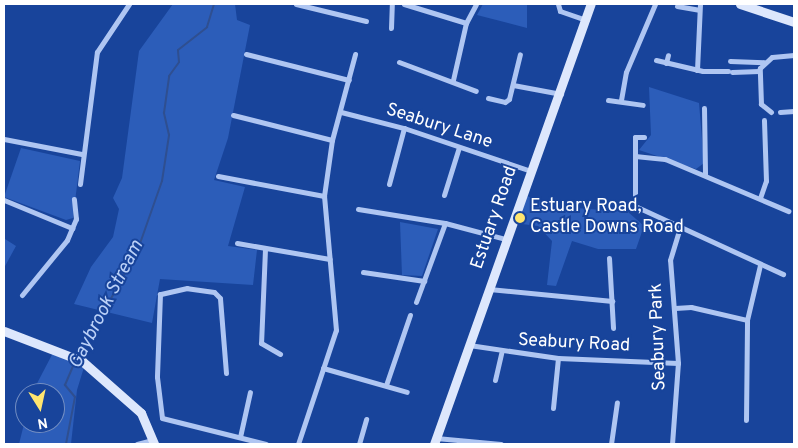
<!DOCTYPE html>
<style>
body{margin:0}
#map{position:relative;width:798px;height:448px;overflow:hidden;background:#18449b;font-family:Overpass,sans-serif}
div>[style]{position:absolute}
.green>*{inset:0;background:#2c5db9}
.stream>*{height:2px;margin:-1px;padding:0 1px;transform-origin:1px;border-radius:1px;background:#2f4f90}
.street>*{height:5px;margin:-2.5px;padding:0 2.5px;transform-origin:2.5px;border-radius:2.5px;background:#afc6f2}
.secondary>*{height:9px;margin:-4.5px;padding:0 4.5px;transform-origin:4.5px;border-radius:4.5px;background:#dde7fc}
.dots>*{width:14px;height:14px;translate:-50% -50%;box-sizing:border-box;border:2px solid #18449b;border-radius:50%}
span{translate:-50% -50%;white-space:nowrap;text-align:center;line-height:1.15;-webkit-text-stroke:4px #18449b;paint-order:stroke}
.street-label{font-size:18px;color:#fff}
.poi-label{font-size:18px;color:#fff}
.left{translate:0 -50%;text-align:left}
.water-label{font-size:19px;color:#bbd1f8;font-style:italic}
.frame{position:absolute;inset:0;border:5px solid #fff;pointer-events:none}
.north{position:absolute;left:15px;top:383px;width:50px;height:50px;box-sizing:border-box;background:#18449b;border:1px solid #748fc3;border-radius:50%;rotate:170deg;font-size:14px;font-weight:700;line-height:20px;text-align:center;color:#fff}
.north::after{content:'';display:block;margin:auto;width:18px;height:22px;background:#ffe56f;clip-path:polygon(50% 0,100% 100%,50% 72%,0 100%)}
</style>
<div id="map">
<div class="green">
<i style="clip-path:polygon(173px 4px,235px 4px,237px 20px,250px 25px,228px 138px,214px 180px,245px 187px,228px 246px,257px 250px,253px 285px,160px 279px,152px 323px,74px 304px,91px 267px,113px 237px,119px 209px,113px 198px,122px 178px,139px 51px)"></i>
<i style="clip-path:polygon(483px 4px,527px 5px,527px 28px,477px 15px)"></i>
<i style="clip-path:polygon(649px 87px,699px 103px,704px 163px,696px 169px,639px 150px,651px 135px)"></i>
<i style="clip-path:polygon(21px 148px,80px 161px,73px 218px,66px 220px,4px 197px)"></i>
<i style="clip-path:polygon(523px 195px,563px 207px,628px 212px,644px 226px,636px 249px,598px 249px,572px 241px,556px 286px,547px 285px,552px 241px,538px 226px,514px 223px)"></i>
<i style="clip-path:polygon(400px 222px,438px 229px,422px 276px,402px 275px)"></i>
<i style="clip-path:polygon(5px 239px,16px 246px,4px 268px,4px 243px)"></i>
<i style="clip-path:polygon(55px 349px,85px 364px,77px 390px,71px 444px,19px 444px,25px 420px,55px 423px,55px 393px,32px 393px)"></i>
</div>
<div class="stream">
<i style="left:79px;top:356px;width:119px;rotate:-60.9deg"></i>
<i style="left:137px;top:252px;width:75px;rotate:-70.6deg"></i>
<i style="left:162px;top:181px;width:47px;rotate:-81.3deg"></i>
<i style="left:169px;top:135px;width:23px;rotate:-103deg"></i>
<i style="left:164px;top:113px;width:37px;rotate:-82deg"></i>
<i style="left:169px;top:76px;width:17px;rotate:-54deg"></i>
<i style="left:179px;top:62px;width:12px;rotate:-95deg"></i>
<i style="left:178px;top:50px;width:37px;rotate:-38deg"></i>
<i style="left:207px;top:27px;width:24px;rotate:-73deg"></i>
<i style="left:66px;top:444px;width:48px;rotate:-79.2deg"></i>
<i style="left:75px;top:397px;width:16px;rotate:-130deg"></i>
<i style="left:65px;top:385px;width:25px;rotate:-67deg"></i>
</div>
<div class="street">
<i style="left:296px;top:4px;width:72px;rotate:13.7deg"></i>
<i style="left:404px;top:4px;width:65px;rotate:17deg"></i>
<i style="left:558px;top:4px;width:7px;rotate:74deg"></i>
<i style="left:560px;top:11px;width:28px;rotate:19deg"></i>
<i style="left:677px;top:6px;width:22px;rotate:10deg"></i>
<i style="left:391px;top:28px;width:24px;rotate:-88deg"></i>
<i style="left:246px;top:54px;width:106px;rotate:14.2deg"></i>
<i style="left:656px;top:60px;width:48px;rotate:13.2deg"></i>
<i style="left:703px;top:71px;width:25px"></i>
<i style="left:730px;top:61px;width:34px;rotate:2deg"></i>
<i style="left:399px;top:62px;width:82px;rotate:20.6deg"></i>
<i style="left:666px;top:63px;width:8px;rotate:-76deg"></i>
<i style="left:697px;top:70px;width:66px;rotate:-87.4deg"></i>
<i style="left:732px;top:72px;width:27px;rotate:-2deg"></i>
<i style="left:453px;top:80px;width:58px;rotate:-77.2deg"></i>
<i style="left:466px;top:23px;width:21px;rotate:-62deg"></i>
<i style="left:513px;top:85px;width:49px;rotate:10.6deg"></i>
<i style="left:488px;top:98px;width:17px;rotate:13deg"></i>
<i style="left:505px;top:102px;width:5px;rotate:-37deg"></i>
<i style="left:509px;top:99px;width:46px;rotate:-76.3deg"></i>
<i style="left:608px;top:100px;width:35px;rotate:8deg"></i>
<i style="left:621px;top:100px;width:28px;rotate:-80deg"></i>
<i style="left:626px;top:72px;width:74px;rotate:-66.9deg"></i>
<i style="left:704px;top:108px;width:67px;rotate:89.1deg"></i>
<i style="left:341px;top:112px;width:65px;rotate:14.3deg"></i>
<i style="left:404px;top:128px;width:131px;rotate:18.7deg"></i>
<i style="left:771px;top:112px;width:13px;rotate:-141deg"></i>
<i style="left:761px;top:104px;width:36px;rotate:-92deg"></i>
<i style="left:760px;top:68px;width:16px;rotate:-43deg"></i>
<i style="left:772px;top:57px;width:22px;rotate:-5deg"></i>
<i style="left:780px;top:112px;width:14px;rotate:-4deg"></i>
<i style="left:233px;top:115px;width:102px;rotate:14.2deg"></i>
<i style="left:644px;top:137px;width:9px;rotate:180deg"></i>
<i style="left:635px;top:137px;width:69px;rotate:90deg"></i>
<i style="left:635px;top:206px;width:163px;rotate:24.7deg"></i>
<i style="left:4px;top:139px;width:79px;rotate:10.9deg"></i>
<i style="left:635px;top:156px;width:30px;rotate:6deg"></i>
<i style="left:665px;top:159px;width:134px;rotate:22.9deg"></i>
<i style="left:218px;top:176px;width:108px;rotate:10.7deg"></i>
<i style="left:80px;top:184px;width:133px;rotate:-82.7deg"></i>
<i style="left:97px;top:52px;width:58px;rotate:-56.3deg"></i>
<i style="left:389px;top:184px;width:58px;rotate:-75deg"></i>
<i style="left:444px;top:195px;width:50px;rotate:-72.6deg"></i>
<i style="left:760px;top:198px;width:18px;rotate:-71deg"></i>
<i style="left:766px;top:181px;width:61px;rotate:-91.9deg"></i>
<i style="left:4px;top:200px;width:74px;rotate:22.4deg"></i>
<i style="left:358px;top:209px;width:88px;rotate:9.1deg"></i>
<i style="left:445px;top:223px;width:62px;rotate:14.9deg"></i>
<i style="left:237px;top:243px;width:94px;rotate:9.8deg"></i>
<i style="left:265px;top:249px;width:94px;rotate:92.4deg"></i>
<i style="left:261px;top:343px;width:22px;rotate:30deg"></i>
<i style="left:609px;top:258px;width:70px;rotate:86.7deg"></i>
<i style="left:363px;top:272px;width:62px;rotate:8.4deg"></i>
<i style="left:489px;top:289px;width:124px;rotate:5.6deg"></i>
<i style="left:22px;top:295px;width:71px;rotate:-50.7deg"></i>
<i style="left:67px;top:240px;width:23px;rotate:-67deg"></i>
<i style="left:76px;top:219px;width:20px;rotate:-96deg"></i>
<i style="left:416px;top:302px;width:84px;rotate:-69.8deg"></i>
<i style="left:675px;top:308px;width:16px;rotate:-4deg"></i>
<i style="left:691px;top:307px;width:57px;rotate:13.1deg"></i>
<i style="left:469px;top:345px;width:90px;rotate:8.3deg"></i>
<i style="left:558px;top:358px;width:120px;rotate:2.4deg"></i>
<i style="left:323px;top:368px;width:87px;rotate:15.9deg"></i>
<i style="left:226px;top:373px;width:75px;rotate:-94.6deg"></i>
<i style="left:220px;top:298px;width:8px;rotate:-135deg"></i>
<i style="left:214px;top:292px;width:27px;rotate:-172deg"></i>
<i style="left:187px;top:288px;width:28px;rotate:167deg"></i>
<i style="left:160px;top:294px;width:83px;rotate:92.1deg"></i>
<i style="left:157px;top:377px;width:41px;rotate:83deg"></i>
<i style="left:162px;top:418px;width:107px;rotate:14deg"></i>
<i style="left:495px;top:380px;width:28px;rotate:-77deg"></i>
<i style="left:386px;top:385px;width:74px;rotate:-71.1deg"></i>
<i style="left:553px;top:408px;width:50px;rotate:-84.3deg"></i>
<i style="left:746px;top:420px;width:100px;rotate:-89.4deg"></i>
<i style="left:747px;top:320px;width:57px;rotate:-76.7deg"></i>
<i style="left:240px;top:437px;width:46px;rotate:-77.5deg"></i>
<i style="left:436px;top:438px;width:65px;rotate:5.3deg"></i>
<i style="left:137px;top:444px;width:16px;rotate:-15deg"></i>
<i style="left:298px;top:444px;width:120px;rotate:-71.6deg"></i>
<i style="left:336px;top:330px;width:135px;rotate:-95.1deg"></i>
<i style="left:324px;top:196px;width:57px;rotate:-81.9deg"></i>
<i style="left:332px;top:140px;width:89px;rotate:-75deg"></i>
<i style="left:359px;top:444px;width:26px;rotate:-74deg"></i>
<i style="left:611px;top:444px;width:42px;rotate:-81.9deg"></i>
<i style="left:672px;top:444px;width:81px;rotate:-85.8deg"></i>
<i style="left:678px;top:363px;width:103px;rotate:-94.4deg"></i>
<i style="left:670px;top:260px;width:31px;rotate:-73deg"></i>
</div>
<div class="secondary">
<i style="left:740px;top:4px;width:57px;rotate:18.4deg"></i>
<i style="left:4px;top:331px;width:84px;rotate:21deg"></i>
<i style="left:82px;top:361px;width:79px;rotate:41.4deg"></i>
<i style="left:141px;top:413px;width:34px;rotate:67deg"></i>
<i style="left:434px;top:444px;width:467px;rotate:-70.4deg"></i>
</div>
<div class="dots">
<i style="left:520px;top:218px;background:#ffe56f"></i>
</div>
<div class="street-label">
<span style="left:439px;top:127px;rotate:18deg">Seabury Lane</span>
<span style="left:495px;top:218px;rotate:-71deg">Estuary Road</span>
<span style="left:659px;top:337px;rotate:-92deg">Seabury Park</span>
<span style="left:574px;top:344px;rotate:3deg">Seabury Road</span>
</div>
<div class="poi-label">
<span class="left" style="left:530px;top:218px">Estuary Road,<br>Castle Downs Road</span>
</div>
<div class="water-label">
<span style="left:107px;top:305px;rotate:-63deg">Gaybrook Stream</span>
</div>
<div class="frame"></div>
<div class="north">N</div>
</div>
